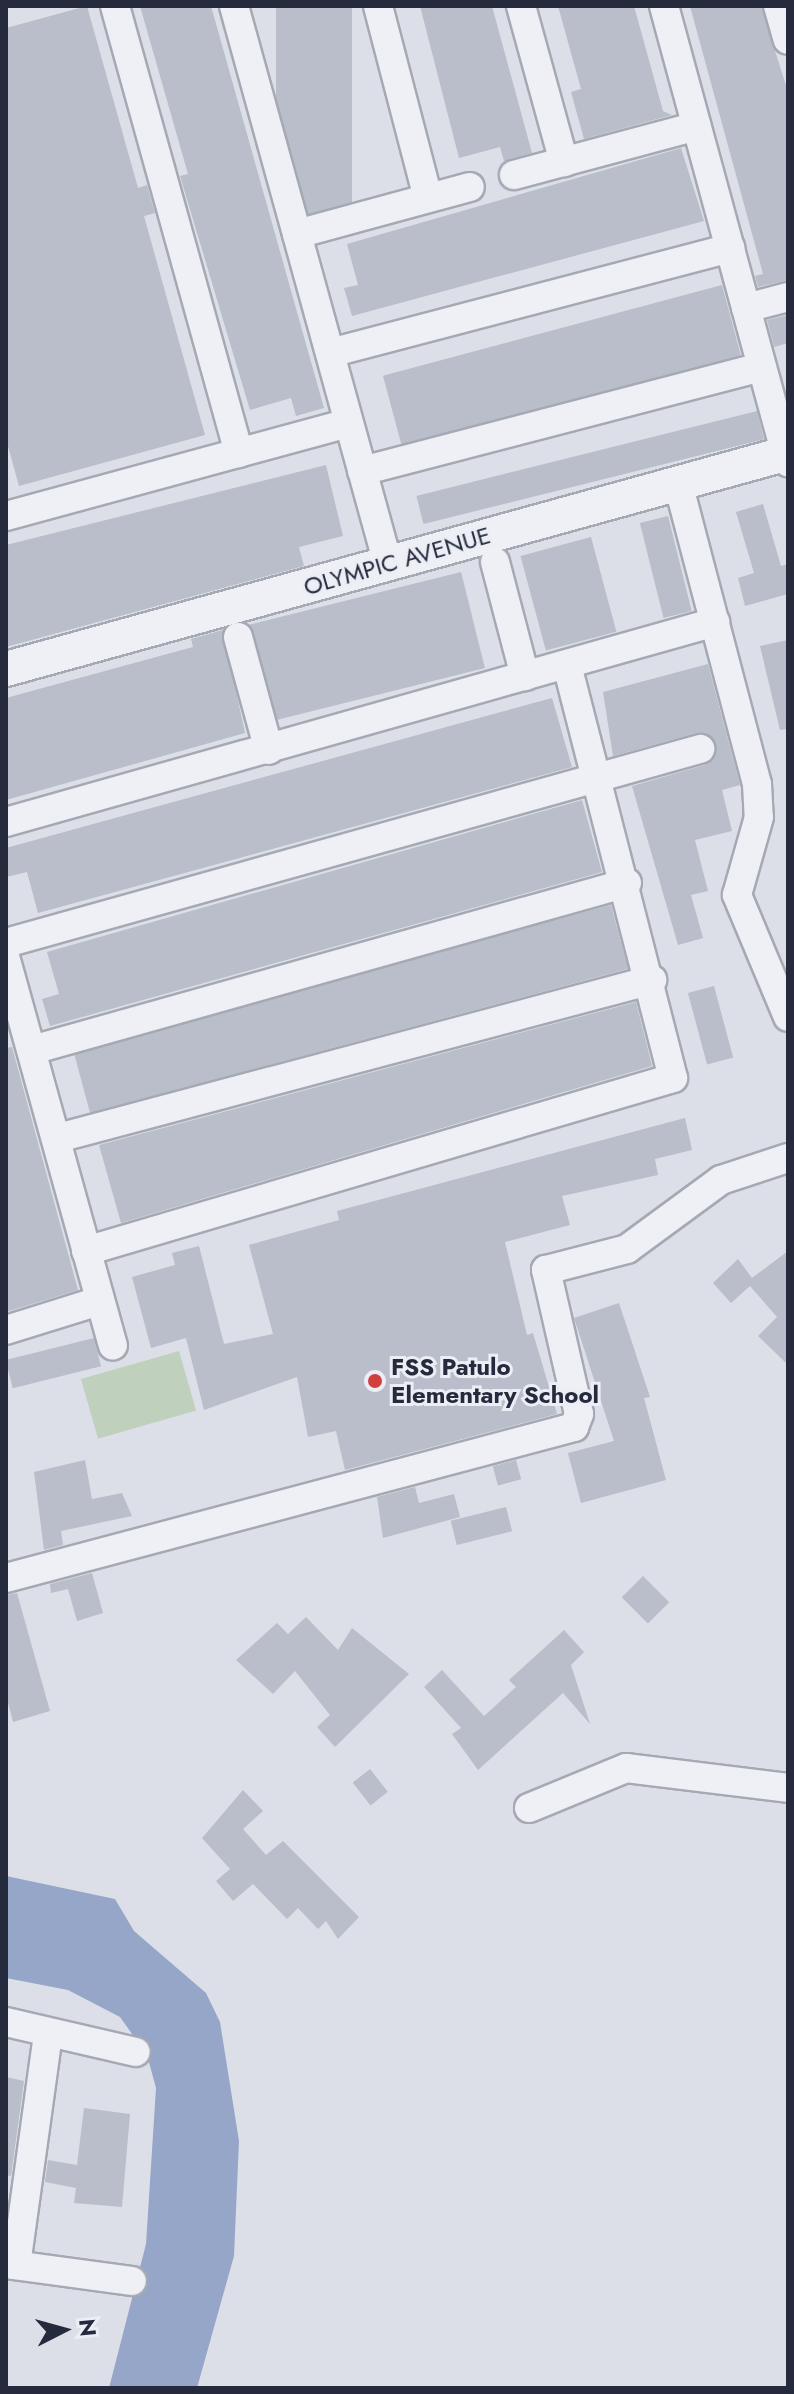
<!DOCTYPE html>
<style>
body{margin:0}
#map{position:relative;width:794px;height:2394px;overflow:hidden;background:#dcdfe7;font-family:Jost,sans-serif}
div>[style]{position:absolute}
.green>*{inset:0;background:#bfd1bd;transform-origin:0 0}
.water>*{inset:0;background:#96a6c8}
.building>*{inset:0;background:#babdca;transform-origin:0 0}
.roads{filter:drop-shadow(2px 0 #a5a9b4) drop-shadow(-2px 0 #a5a9b4) drop-shadow(0 2px #a5a9b4) drop-shadow(0 -2px #a5a9b4)}
.minor>*{height:28px;margin:-14px;padding:0 14px;transform-origin:14px;border-radius:14px;background:#eff0f5}
.tertiary>*{height:34px;margin:-17px;padding:0 17px;transform-origin:17px;border-radius:17px;background:#eff0f5}
.dots>*{width:22px;height:22px;translate:-50% -50%;box-sizing:border-box;border:4px solid #eceef5;border-radius:50%}
span{translate:-50% -50%;white-space:nowrap;text-align:center;line-height:1.15;-webkit-text-stroke:6px #eceef5;paint-order:stroke}
.street-label{font-size:24px;color:#262a3d}
.poi-label{font-size:24px;color:#262a3d;font-weight:700}
.left{translate:0 -50%;text-align:left}
.frame{position:absolute;inset:0;border:8px solid #262a3d;pointer-events:none}
.north{position:absolute;left:24px;top:2290px;width:80px;height:80px;-webkit-text-stroke:6px #eceef5;paint-order:stroke;rotate:84deg;font-size:22px;font-weight:700;line-height:32px;text-align:center;color:#262a3d}
.north::after{content:'';display:block;margin:auto;width:28px;height:36px;background:#262a3d;clip-path:polygon(50% 0,100% 100%,50% 72%,0 100%)}
</style>
<div id="map">
<div class="green">
<i style="left:179px;top:1351px;width:62px;height:102px;rotate:74deg"></i>
</div>
<div class="water">
<i style="clip-path:polygon(6px 1876px,115px 1899px,134px 1931px,206px 1993px,220px 2022px,239px 2141px,234px 2256px,197px 2388px,109px 2388px,146px 2244px,156px 2088px,147px 2055px,120px 2017px,68px 1990px,6px 1978px)"></i>
</div>
<div class="building">
<i style="clip-path:polygon(87px 6px,138px 188px,147px 185px,155px 213px,144px 216px,205px 435px,19px 486px,6px 439px,6px 28px)"></i>
<i style="clip-path:polygon(140px 6px,211px 6px,324px 408px,296px 416px,291px 398px,250px 410px,180px 176px,188px 174px)"></i>
<i style="left:276px;top:6px;width:76px;height:208px"></i>
<i style="clip-path:polygon(420px 6px,492px 6px,532px 153px,504px 161px,500px 147px,459px 158px)"></i>
<i style="clip-path:polygon(558px 6px,634px 6px,663px 111px,672px 115px,584px 139px,571px 92px,581px 89px)"></i>
<i style="clip-path:polygon(690px 6px,761px 6px,788px 92px,788px 280px,758px 287px,755px 276px,763px 274px)"></i>
<i style="clip-path:polygon(681px 148px,704px 221px,352px 316px,344px 288px,358px 285px,347px 244px)"></i>
<i style="left:722px;top:285px;width:73px;height:351px;rotate:75deg"></i>
<i style="clip-path:polygon(788px 315px,788px 343px,774px 347px,767px 320px)"></i>
<i style="left:757px;top:411px;width:29px;height:351px;rotate:76deg"></i>
<i style="clip-path:polygon(326px 465px,343px 536px,299px 547px,304px 566px,6px 647px,6px 545px)"></i>
<i style="clip-path:polygon(763px 504px,781px 566px,788px 564px,788px 594px,745px 606px,738px 578px,754px 573px,736px 512px)"></i>
<i style="left:668px;top:516px;width:98px;height:29px;rotate:76deg"></i>
<i style="left:591px;top:537px;width:98px;height:73px;rotate:75deg"></i>
<i style="left:461px;top:572px;width:99px;height:220px;rotate:76deg"></i>
<i style="clip-path:polygon(223px 630px,245px 733px,6px 800px,6px 698px,193px 647px,191px 639px)"></i>
<i style="clip-path:polygon(788px 640px,788px 729px,780px 730px,760px 646px)"></i>
<i style="clip-path:polygon(708px 664px,740px 785px,722px 790px,732px 831px,695px 840px,708px 891px,691px 895px,703px 938px,678px 945px,632px 786px,705px 765px,716px 744px,696px 733px,613px 756px,603px 692px)"></i>
<i style="clip-path:polygon(552px 698px,572px 767px,38px 913px,27px 872px,6px 877px,6px 848px)"></i>
<i style="clip-path:polygon(582px 800px,602px 872px,50px 1026px,42px 999px,59px 994px,47px 952px)"></i>
<i style="left:611px;top:905px;width:66px;height:557px;rotate:75deg"></i>
<i style="left:714px;top:986px;width:74px;height:27px;rotate:75deg"></i>
<i style="clip-path:polygon(636px 1002px,652px 1066px,121px 1223px,99px 1145px)"></i>
<i style="clip-path:polygon(12px 1047px,78px 1290px,6px 1312px,6px 1048px)"></i>
<i style="clip-path:polygon(685px 1118px,692px 1150px,655px 1159px,658px 1175px,562px 1196px,570px 1225px,505px 1242px,527px 1335px,533px 1333px,557px 1414px,345px 1470px,336px 1431px,308px 1437px,297px 1377px,204px 1410px,186px 1338px,151px 1348px,132px 1277px,175px 1265px,172px 1253px,199px 1246px,224px 1344px,273px 1334px,249px 1245px,339px 1220px,337px 1211px)"></i>
<i style="clip-path:polygon(788px 1251px,788px 1365px,758px 1336px,777px 1317px,750px 1286px,731px 1303px,713px 1283px,738px 1259px,752px 1278px)"></i>
<i style="clip-path:polygon(619px 1303px,650px 1397px,644px 1398px,666px 1480px,581px 1503px,568px 1453px,614px 1441px,574px 1318px)"></i>
<i style="left:94px;top:1338px;width:29px;height:91px;rotate:76deg"></i>
<i style="clip-path:polygon(85px 1460px,92px 1499px,122px 1493px,132px 1516px,61px 1531px,63px 1545px,44px 1550px,34px 1472px)"></i>
<i style="left:516px;top:1460px;width:20px;height:24px;rotate:75deg"></i>
<i style="clip-path:polygon(415px 1487px,419px 1503px,454px 1494px,460px 1517px,383px 1538px,377px 1497px)"></i>
<i style="left:506px;top:1507px;width:25px;height:57px;rotate:76deg"></i>
<i style="clip-path:polygon(92px 1573px,103px 1613px,77px 1621px,68px 1589px,51px 1593px,50px 1584px)"></i>
<i style="left:643px;top:1576px;width:37px;height:30px;rotate:45deg"></i>
<i style="clip-path:polygon(17px 1593px,50px 1711px,13px 1722px,6px 1695px,6px 1595px)"></i>
<i style="clip-path:polygon(306px 1617px,338px 1650px,352px 1628px,409px 1674px,335px 1747px,317px 1727px,330px 1715px,295px 1671px,273px 1694px,236px 1660px,277px 1623px,288px 1634px)"></i>
<i style="clip-path:polygon(564px 1630px,584px 1652px,571px 1665px,590px 1724px,563px 1693px,478px 1770px,452px 1734px,461px 1728px,424px 1687px,442px 1670px,484px 1716px,516px 1687px,509px 1680px)"></i>
<i style="left:370px;top:1769px;width:29px;height:22px;rotate:52deg"></i>
<i style="clip-path:polygon(243px 1790px,263px 1811px,243px 1829px,266px 1855px,283px 1841px,359px 1917px,338px 1939px,326px 1921px,318px 1929px,298px 1908px,287px 1919px,253px 1884px,233px 1901px,216px 1881px,230px 1869px,202px 1838px)"></i>
<i style="clip-path:polygon(6px 2077px,24px 2081px,11px 2176px,6px 2175px)"></i>
<i style="clip-path:polygon(84px 2108px,130px 2114px,122px 2207px,74px 2203px,76px 2188px,45px 2182px,48px 2160px,77px 2165px)"></i>
</div>
<div class="roads">
<div class="minor">
<i style="left:115px;top:6px;width:464px;rotate:74.5deg"></i>
<i style="left:234px;top:6px;width:579px;rotate:74.57deg"></i>
<i style="left:378px;top:6px;width:198px;rotate:75.4deg"></i>
<i style="left:521px;top:6px;width:162px;rotate:74.6deg"></i>
<i style="left:664px;top:6px;width:473px;rotate:74.8deg"></i>
<i style="left:778px;top:6px;width:35px;rotate:74deg"></i>
<i style="left:514px;top:175px;width:189px;rotate:-15deg"></i>
<i style="left:297px;top:234px;width:179px;rotate:-15.2deg"></i>
<i style="left:746px;top:308px;width:43px;rotate:-14.7deg"></i>
<i style="left:330px;top:353px;width:414px;rotate:-14.7deg"></i>
<i style="left:362px;top:471px;width:413px;rotate:-14.6deg"></i>
<i style="left:678px;top:483px;width:311px;rotate:75.3deg"></i>
<i style="left:757px;top:784px;width:33px;rotate:87deg"></i>
<i style="left:759px;top:817px;width:81px;rotate:105.8deg"></i>
<i style="left:737px;top:895px;width:132px;rotate:67.3deg"></i>
<i style="left:6px;top:516px;width:355px;rotate:-15.2deg"></i>
<i style="left:495px;top:562px;width:118px;rotate:75.3deg"></i>
<i style="left:238px;top:637px;width:117px;rotate:74.7deg"></i>
<i style="left:6px;top:822px;width:737px;rotate:-15.75deg"></i>
<i style="left:6px;top:943px;width:721px;rotate:-15.62deg"></i>
<i style="left:6px;top:960px;width:400px;rotate:74.5deg"></i>
<i style="left:32px;top:1050px;width:618px;rotate:-15.68deg"></i>
<i style="left:58px;top:1138px;width:615px;rotate:-14.9deg"></i>
<i style="left:86px;top:1251px;width:612px;rotate:-16.42deg"></i>
<i style="left:673px;top:1078px;width:427px;rotate:-104.4deg"></i>
<i style="left:6px;top:1330px;width:97px;rotate:-17.3deg"></i>
<i style="left:6px;top:1578px;width:588px;rotate:-14.89deg"></i>
<i style="left:574px;top:1427px;width:14px;rotate:-69deg"></i>
<i style="left:579px;top:1414px;width:148px;rotate:-102.9deg"></i>
<i style="left:546px;top:1270px;width:84px;rotate:-14.5deg"></i>
<i style="left:627px;top:1249px;width:117px;rotate:-36.3deg"></i>
<i style="left:721px;top:1180px;width:71px;rotate:-18.2deg"></i>
<i style="left:529px;top:1808px;width:105px;rotate:-22.4deg"></i>
<i style="left:626px;top:1768px;width:163px;rotate:7deg"></i>
<i style="left:6px;top:2022px;width:133px;rotate:13deg"></i>
<i style="left:6px;top:2264px;width:127px;rotate:7.7deg"></i>
<i style="left:16px;top:2265px;width:234px;rotate:-82.1deg"></i>
</div>
<div class="tertiary">
<i style="left:6px;top:669px;width:811px;rotate:-15.44deg"></i>
</div>
</div>
<div class="dots">
<i style="left:375px;top:1381px;background:#d0413d"></i>
</div>
<div class="street-label">
<span style="left:397px;top:561px;rotate:-16deg">OLYMPIC AVENUE</span>
</div>
<div class="poi-label">
<span class="left" style="left:391px;top:1381px">FSS Patulo<br>Elementary School</span>
</div>
<div class="frame"></div>
<div class="north">N</div>
</div>
